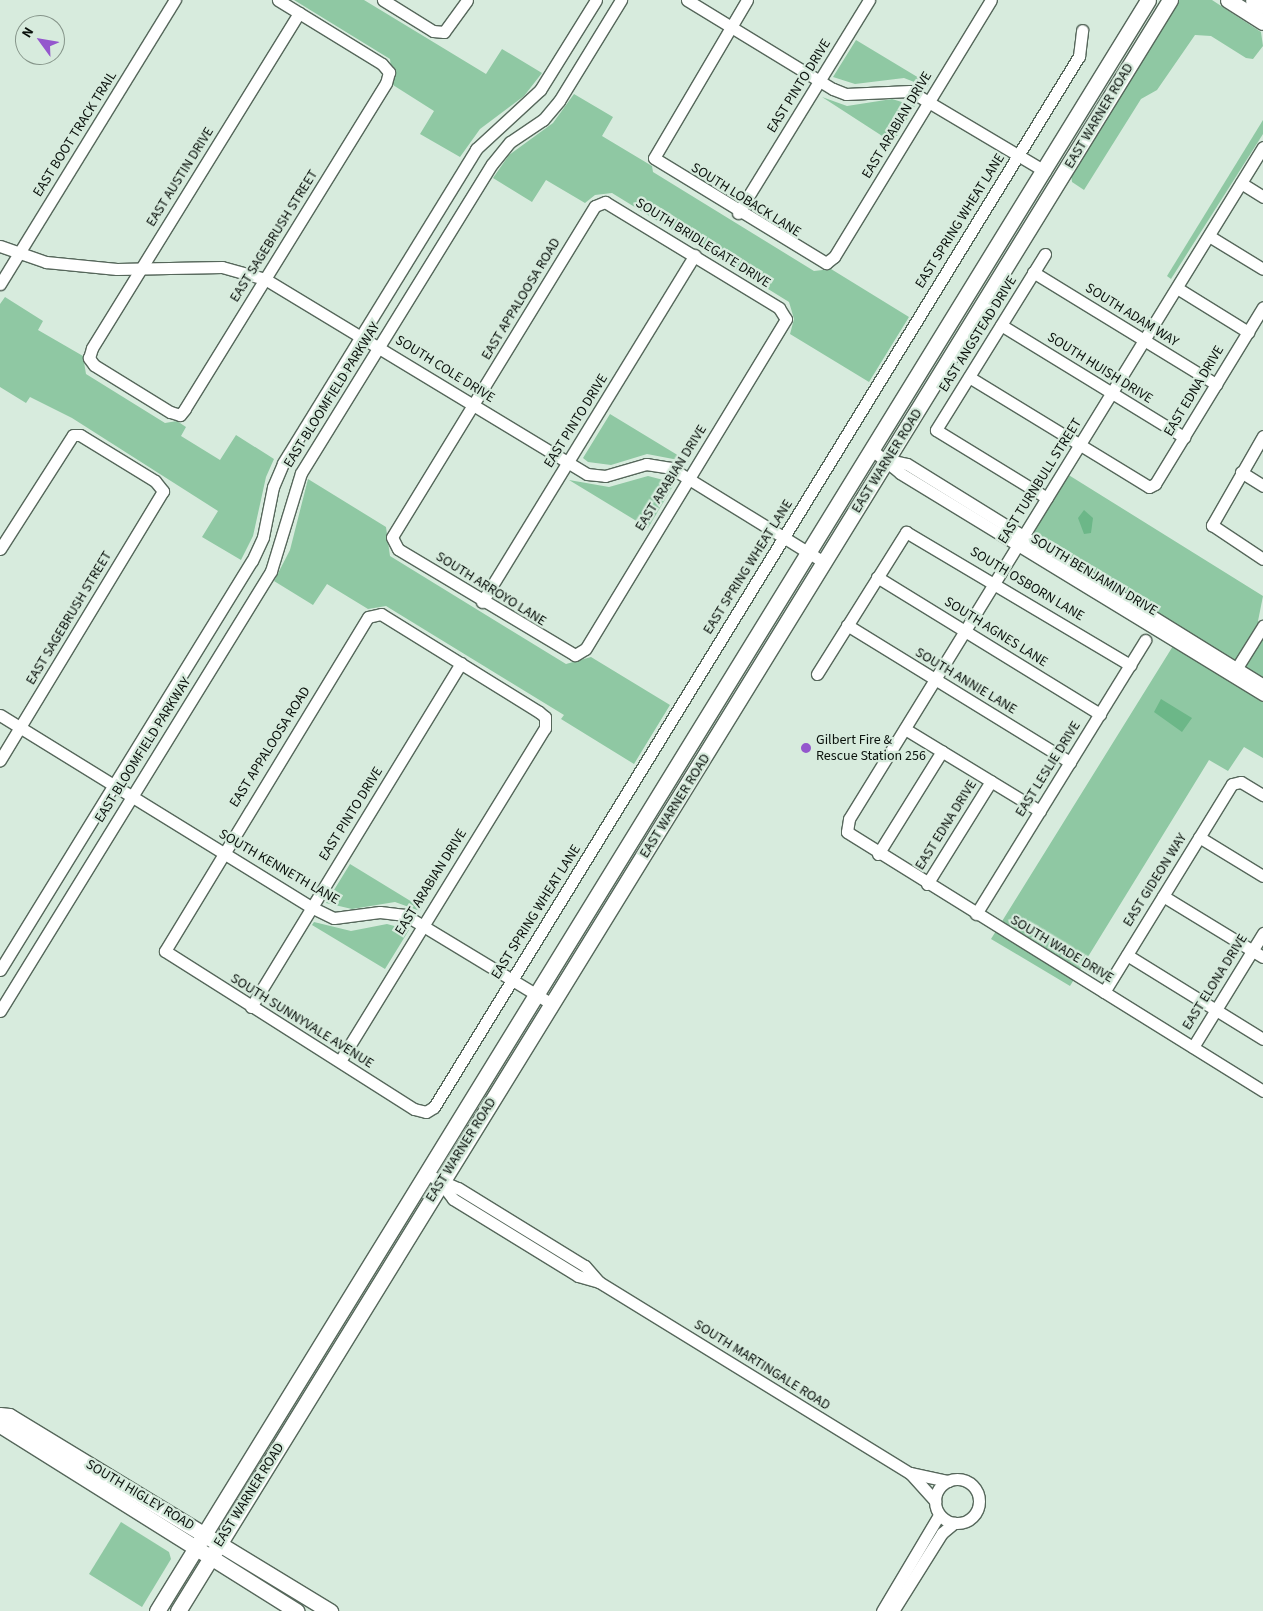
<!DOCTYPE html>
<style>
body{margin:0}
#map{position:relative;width:1263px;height:1611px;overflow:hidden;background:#d7ebdd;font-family:"Source Sans 3",sans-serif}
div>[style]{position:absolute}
.green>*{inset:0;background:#8fc8a3}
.water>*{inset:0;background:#6cb788}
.roads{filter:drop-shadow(1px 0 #56675b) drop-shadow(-1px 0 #56675b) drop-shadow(0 1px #56675b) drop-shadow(0 -1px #56675b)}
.minor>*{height:11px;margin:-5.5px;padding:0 5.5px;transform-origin:5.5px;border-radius:5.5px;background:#fff}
.minor>.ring{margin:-5.5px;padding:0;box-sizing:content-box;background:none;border:11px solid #fff;border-radius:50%}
.major>*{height:15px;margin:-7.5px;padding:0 7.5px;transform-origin:7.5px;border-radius:7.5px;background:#fff}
.dots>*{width:14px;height:14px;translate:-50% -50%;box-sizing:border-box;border:2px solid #d7ebdd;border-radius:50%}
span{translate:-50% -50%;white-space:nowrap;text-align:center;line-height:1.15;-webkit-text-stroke:4.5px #d7ebdd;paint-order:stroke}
.street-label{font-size:14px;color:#0a110c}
.poi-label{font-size:14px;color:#0a110c}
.left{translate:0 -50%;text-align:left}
.north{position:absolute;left:15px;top:15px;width:50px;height:50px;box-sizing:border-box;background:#d7ebdd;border:1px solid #859489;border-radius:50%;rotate:302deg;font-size:14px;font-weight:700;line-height:20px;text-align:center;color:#0a110c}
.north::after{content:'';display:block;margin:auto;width:18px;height:22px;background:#9457cd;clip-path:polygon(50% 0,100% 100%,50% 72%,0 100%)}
</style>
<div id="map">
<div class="green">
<i style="clip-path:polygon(294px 0,364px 0,486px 74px,502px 49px,542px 73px,524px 96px,480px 129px,460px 157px,420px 134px,434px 111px,393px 85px,390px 59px)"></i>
<i style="clip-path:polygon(1178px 0,1212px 0,1261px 32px,1263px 46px,1253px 59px,1246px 58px,1211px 36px,1195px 35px,1157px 90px,1141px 99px,1084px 190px,1072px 182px,1071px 175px)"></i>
<i style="clip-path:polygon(856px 40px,929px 84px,927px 87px,904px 78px,855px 84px,833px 77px)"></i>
<i style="clip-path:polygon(574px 94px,613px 117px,602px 136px,652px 166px,653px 172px,814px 271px,831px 269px,909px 317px,869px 382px,790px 334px,794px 319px,789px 302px,612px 193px,595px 195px,585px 203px,546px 180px,532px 202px,493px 178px,509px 155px,553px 123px)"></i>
<i style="clip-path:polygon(822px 97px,847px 106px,892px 99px,915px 106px,893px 143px)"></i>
<i style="clip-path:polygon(1263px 120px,1263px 134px,1171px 279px,1167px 276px)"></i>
<i style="clip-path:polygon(5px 297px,43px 321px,38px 330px,83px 356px,86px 374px,165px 423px,177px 421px,186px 427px,181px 436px,220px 460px,236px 435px,274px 459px,266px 477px,253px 536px,241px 560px,202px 537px,218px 511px,72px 418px,30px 397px,26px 403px,0 387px,0 304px)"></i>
<i style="clip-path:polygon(610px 414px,689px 462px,647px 454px,611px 465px,588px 462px,583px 458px)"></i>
<i style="clip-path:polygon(1067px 474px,1263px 596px,1258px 621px,1263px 624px,1263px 758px,1244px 747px,1228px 771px,1209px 760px,1070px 986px,991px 939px,1173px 646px,1019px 552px)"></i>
<i style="clip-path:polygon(648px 476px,675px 483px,648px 528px,569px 480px,609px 487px)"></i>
<i style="clip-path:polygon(308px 479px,386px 527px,390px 556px,566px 664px,591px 657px,670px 705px,634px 764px,561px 719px,564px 715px,386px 606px,368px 609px,327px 584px,313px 605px,274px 581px,290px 550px)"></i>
<i style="clip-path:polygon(350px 864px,422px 908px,420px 911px,395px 902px,352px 909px,326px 903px)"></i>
<i style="clip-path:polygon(314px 922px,351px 931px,387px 924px,409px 930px,385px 969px,312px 925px)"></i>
<i style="clip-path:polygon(121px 1522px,169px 1552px,171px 1559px,142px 1607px,89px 1574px)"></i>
</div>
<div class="water">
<i style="clip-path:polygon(1084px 510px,1093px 518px,1091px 533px,1084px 534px,1078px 518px)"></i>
<i style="clip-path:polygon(1161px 699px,1192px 718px,1182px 732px,1154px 712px)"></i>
</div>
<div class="roads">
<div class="minor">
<i style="left:278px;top:0;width:122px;rotate:31.6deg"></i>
<i style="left:382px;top:64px;width:11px;rotate:49deg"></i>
<i style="left:389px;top:72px;width:11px;rotate:105deg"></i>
<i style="left:386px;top:83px;width:383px;rotate:121.7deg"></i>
<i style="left:185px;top:409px;width:8px;rotate:130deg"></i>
<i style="left:180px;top:415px;width:10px;rotate:-163deg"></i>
<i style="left:170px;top:412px;width:89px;rotate:-148.3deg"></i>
<i style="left:94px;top:365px;width:9px;rotate:-126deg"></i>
<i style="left:89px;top:358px;width:10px;rotate:-73deg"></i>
<i style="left:92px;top:348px;width:394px;rotate:-58.3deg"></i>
<i style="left:383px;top:0;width:59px;rotate:31.8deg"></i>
<i style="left:433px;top:31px;width:11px;rotate:5deg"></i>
<i style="left:444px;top:32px;width:39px;rotate:-54deg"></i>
<i style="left:687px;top:0;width:171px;rotate:31.4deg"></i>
<i style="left:833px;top:89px;width:14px;rotate:21deg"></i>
<i style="left:846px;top:94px;width:64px;rotate:-2.7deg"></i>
<i style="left:910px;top:91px;width:157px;rotate:30.7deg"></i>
<i style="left:747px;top:0;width:183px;rotate:120.5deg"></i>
<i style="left:654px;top:158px;width:202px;rotate:31.4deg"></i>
<i style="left:826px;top:263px;width:10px;rotate:-37deg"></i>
<i style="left:834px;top:257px;width:301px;rotate:-58.6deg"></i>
<i style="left:1263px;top:147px;width:789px;rotate:121.64deg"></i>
<i style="left:849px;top:819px;width:13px;rotate:99deg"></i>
<i style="left:847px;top:832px;width:490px;rotate:31.9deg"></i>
<i style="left:1241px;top:183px;width:26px;rotate:32deg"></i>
<i style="left:605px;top:202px;width:204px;rotate:31.3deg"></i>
<i style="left:779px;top:308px;width:13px;rotate:58deg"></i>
<i style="left:786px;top:319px;width:386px;rotate:121.3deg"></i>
<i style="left:585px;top:649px;width:12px;rotate:149deg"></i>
<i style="left:575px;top:655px;width:206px;rotate:-149.1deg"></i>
<i style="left:398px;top:549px;width:13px;rotate:-117deg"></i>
<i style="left:392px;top:537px;width:388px;rotate:-58.5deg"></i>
<i style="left:595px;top:206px;width:11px;rotate:-22deg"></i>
<i style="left:738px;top:213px;width:250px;rotate:-58.4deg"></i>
<i style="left:1209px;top:236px;width:63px;rotate:31.4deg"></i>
<i style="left:0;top:246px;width:49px;rotate:19.2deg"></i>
<i style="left:46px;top:262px;width:71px;rotate:5.6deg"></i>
<i style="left:117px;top:269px;width:105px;rotate:-1.1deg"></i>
<i style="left:222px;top:267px;width:45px;rotate:15.6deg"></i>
<i style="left:265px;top:279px;width:376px;rotate:31.2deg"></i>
<i style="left:587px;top:474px;width:18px;rotate:6deg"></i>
<i style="left:605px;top:476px;width:43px;rotate:-16.3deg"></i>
<i style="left:646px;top:464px;width:25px;rotate:9deg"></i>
<i style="left:671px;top:468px;width:180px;rotate:31.6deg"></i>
<i style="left:1045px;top:254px;width:207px;rotate:121.8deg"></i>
<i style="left:936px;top:430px;width:130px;rotate:31.5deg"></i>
<i style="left:1033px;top:272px;width:215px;rotate:31.5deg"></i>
<i style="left:0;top:284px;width:334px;rotate:-58.4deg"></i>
<i style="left:1177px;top:288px;width:84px;rotate:31.8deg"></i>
<i style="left:1001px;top:325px;width:215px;rotate:31.5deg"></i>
<i style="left:969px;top:377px;width:211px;rotate:31.4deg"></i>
<i style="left:1149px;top:487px;width:7px;rotate:-27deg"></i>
<i style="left:1155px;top:484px;width:207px;rotate:-58.6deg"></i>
<i style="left:1263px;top:436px;width:103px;rotate:119.8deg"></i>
<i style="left:1212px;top:525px;width:61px;rotate:33.7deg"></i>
<i style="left:872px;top:450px;width:36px;rotate:39deg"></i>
<i style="left:900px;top:473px;width:426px;rotate:31.4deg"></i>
<i style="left:888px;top:460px;width:19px;rotate:12deg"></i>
<i style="left:907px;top:464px;width:419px;rotate:31.8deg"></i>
<i style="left:1241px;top:472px;width:26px;rotate:32deg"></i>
<i style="left:0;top:549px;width:135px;rotate:-57.4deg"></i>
<i style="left:73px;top:435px;width:7px"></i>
<i style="left:80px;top:435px;width:88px;rotate:31.5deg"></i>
<i style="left:155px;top:481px;width:13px;rotate:51deg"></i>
<i style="left:163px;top:491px;width:315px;rotate:121.2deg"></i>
<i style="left:877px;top:577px;width:262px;rotate:31.6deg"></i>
<i style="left:482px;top:602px;width:407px;rotate:-58.5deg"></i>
<i style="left:847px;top:625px;width:262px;rotate:31.6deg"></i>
<i style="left:817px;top:674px;width:168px;rotate:-57.9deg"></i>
<i style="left:906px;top:532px;width:261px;rotate:30.7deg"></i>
<i style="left:1233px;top:674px;width:57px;rotate:-58deg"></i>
<i style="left:0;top:715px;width:365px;rotate:31.7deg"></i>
<i style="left:311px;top:907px;width:25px;rotate:26deg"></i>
<i style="left:334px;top:918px;width:46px;rotate:-7.4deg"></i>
<i style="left:380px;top:912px;width:25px;rotate:7deg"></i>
<i style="left:405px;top:915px;width:172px;rotate:31.2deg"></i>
<i style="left:905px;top:729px;width:158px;rotate:31.3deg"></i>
<i style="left:1199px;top:837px;width:75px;rotate:31.4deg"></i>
<i style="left:878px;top:854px;width:121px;rotate:-58.1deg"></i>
<i style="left:927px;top:884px;width:121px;rotate:-58.1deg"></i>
<i style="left:1163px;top:896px;width:117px;rotate:31.4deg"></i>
<i style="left:976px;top:914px;width:322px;rotate:-58.3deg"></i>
<i style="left:1127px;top:955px;width:160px;rotate:31.7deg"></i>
<i style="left:0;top:970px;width:480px;rotate:-58.4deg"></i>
<i style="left:252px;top:561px;width:26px;rotate:-65deg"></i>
<i style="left:263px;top:537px;width:51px;rotate:-78.7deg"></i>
<i style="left:273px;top:487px;width:26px;rotate:-67deg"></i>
<i style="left:283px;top:463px;width:369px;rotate:-58.4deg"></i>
<i style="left:476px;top:149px;width:87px;rotate:-42.7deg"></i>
<i style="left:540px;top:90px;width:106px;rotate:-58.1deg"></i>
<i style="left:1104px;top:992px;width:244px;rotate:-58.4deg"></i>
<i style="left:1232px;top:784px;width:9px;rotate:-13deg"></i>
<i style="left:1241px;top:782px;width:26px;rotate:31deg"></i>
<i style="left:251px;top:1007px;width:403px;rotate:-58.6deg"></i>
<i style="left:0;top:1011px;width:517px;rotate:-58.37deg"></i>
<i style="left:271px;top:571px;width:102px;rotate:-73deg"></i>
<i style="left:301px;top:473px;width:363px;rotate:-58.3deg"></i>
<i style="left:492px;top:164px;width:28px;rotate:-51deg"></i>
<i style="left:510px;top:142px;width:40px;rotate:-34deg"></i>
<i style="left:543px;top:120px;width:25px;rotate:-50deg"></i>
<i style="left:559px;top:101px;width:119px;rotate:-58.5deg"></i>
<i style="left:1193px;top:1047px;width:134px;rotate:-58.4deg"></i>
<i style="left:340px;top:1061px;width:391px;rotate:-58.4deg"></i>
<i style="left:545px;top:728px;width:11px;rotate:-90deg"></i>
<i style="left:545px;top:717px;width:8px;rotate:-140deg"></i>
<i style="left:539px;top:712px;width:186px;rotate:-148.2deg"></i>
<i style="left:381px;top:614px;width:13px;rotate:167deg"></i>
<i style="left:368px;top:617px;width:391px;rotate:121.3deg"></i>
<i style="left:165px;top:951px;width:295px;rotate:32.4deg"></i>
<i style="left:414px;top:1109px;width:12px;rotate:14deg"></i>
<i style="left:426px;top:1112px;width:9px;rotate:-32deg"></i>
<i style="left:434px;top:1107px;width:1233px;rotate:-58.46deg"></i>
<i style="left:1079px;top:56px;width:26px;rotate:-83deg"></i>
<i style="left:426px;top:1174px;width:35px;rotate:24deg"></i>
<i style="left:458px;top:1188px;width:149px;rotate:31.6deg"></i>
<i style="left:585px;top:1266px;width:21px;rotate:49deg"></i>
<i style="left:441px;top:1183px;width:20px;rotate:53deg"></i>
<i style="left:453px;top:1199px;width:147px;rotate:31.6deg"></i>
<i style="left:578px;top:1276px;width:22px;rotate:16deg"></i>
<i style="left:599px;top:1282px;width:365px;rotate:31.6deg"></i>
<i style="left:910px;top:1473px;width:38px;rotate:48deg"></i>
<i style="left:910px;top:1473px;width:39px;rotate:12deg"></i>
<i class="ring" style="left:935px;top:1479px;width:33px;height:33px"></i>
<i style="left:882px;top:1611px;width:112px;rotate:-59.3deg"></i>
<i style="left:893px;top:1611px;width:92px;rotate:-57.9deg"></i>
<i style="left:942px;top:1533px;width:16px;rotate:-40deg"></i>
</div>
<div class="major">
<i style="left:1228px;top:0;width:41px;rotate:32.2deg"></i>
<i style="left:1253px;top:0;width:12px;rotate:31deg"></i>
<i style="left:0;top:1415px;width:9px;rotate:6deg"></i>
<i style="left:9px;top:1416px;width:376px;rotate:31.3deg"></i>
<i style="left:0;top:1425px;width:350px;rotate:32.1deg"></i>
<i style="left:157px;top:1611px;width:1891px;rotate:-58.4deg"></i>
<i style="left:178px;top:1611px;width:1892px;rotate:-58.38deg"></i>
</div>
</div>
<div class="dots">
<i style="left:806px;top:748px;background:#9457cd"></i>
</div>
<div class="street-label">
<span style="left:799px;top:86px;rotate:-58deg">EAST PINTO DRIVE</span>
<span style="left:1099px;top:116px;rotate:-59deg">EAST WARNER ROAD</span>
<span style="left:897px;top:125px;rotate:-59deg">EAST ARABIAN DRIVE</span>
<span style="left:75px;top:134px;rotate:-58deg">EAST BOOT TRACK TRAIL</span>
<span style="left:180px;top:177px;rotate:-58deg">EAST AUSTIN DRIVE</span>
<span style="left:746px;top:200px;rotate:32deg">SOUTH LOBACK LANE</span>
<span style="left:960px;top:221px;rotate:-58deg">EAST SPRING WHEAT LANE</span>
<span style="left:274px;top:236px;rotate:-58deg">EAST SAGEBRUSH STREET</span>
<span style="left:703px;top:243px;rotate:32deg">SOUTH BRIDLEGATE DRIVE</span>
<span style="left:521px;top:299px;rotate:-59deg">EAST APPALOOSA ROAD</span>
<span style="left:1132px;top:315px;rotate:32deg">SOUTH ADAM WAY</span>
<span style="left:978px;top:334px;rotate:-58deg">EAST ANGSTEAD DRIVE</span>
<span style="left:1100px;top:368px;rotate:32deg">SOUTH HUISH DRIVE</span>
<span style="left:445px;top:369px;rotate:32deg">SOUTH COLE DRIVE</span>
<span style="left:1194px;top:391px;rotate:-59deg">EAST EDNA DRIVE</span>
<span style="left:332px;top:395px;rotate:-58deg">EAST BLOOMFIELD PARKWAY</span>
<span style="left:576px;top:421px;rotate:-58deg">EAST PINTO DRIVE</span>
<span style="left:887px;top:461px;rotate:-58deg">EAST WARNER ROAD</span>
<span style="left:671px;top:478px;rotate:-58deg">EAST ARABIAN DRIVE</span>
<span style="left:1040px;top:481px;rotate:-58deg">EAST TURNBULL STREET</span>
<span style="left:748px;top:567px;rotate:-58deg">EAST SPRING WHEAT LANE</span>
<span style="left:1094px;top:575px;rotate:31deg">SOUTH BENJAMIN DRIVE</span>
<span style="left:1027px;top:584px;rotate:31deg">SOUTH OSBORN LANE</span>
<span style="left:491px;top:589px;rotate:32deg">SOUTH ARROYO LANE</span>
<span style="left:69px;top:618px;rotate:-59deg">EAST SAGEBRUSH STREET</span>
<span style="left:996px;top:632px;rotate:32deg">SOUTH AGNES LANE</span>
<span style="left:966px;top:681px;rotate:31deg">SOUTH ANNIE LANE</span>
<span style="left:270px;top:747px;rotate:-58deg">EAST APPALOOSA ROAD</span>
<span style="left:143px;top:750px;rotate:-58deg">EAST BLOOMFIELD PARKWAY</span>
<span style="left:1048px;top:769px;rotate:-58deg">EAST LESLIE DRIVE</span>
<span style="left:675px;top:806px;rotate:-58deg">EAST WARNER ROAD</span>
<span style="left:351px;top:814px;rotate:-58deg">EAST PINTO DRIVE</span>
<span style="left:946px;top:825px;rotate:-58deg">EAST EDNA DRIVE</span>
<span style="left:279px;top:867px;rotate:30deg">SOUTH KENNETH LANE</span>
<span style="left:1155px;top:880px;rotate:-58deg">EAST GIDEON WAY</span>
<span style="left:431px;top:882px;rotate:-58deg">EAST ARABIAN DRIVE</span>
<span style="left:536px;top:912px;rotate:-58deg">EAST SPRING WHEAT LANE</span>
<span style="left:1062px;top:949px;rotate:31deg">SOUTH WADE DRIVE</span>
<span style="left:1215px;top:982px;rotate:-58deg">EAST ELONA DRIVE</span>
<span style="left:302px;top:1021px;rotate:32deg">SOUTH SUNNYVALE AVENUE</span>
<span style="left:461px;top:1150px;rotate:-58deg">EAST WARNER ROAD</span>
<span style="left:762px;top:1365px;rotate:32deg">SOUTH MARTINGALE ROAD</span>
<span style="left:140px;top:1495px;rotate:31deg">SOUTH HIGLEY ROAD</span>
<span style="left:249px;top:1495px;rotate:-58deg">EAST WARNER ROAD</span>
</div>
<div class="poi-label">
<span class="left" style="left:816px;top:748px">Gilbert Fire &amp;<br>Rescue Station 256</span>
</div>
<div class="north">N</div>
</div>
